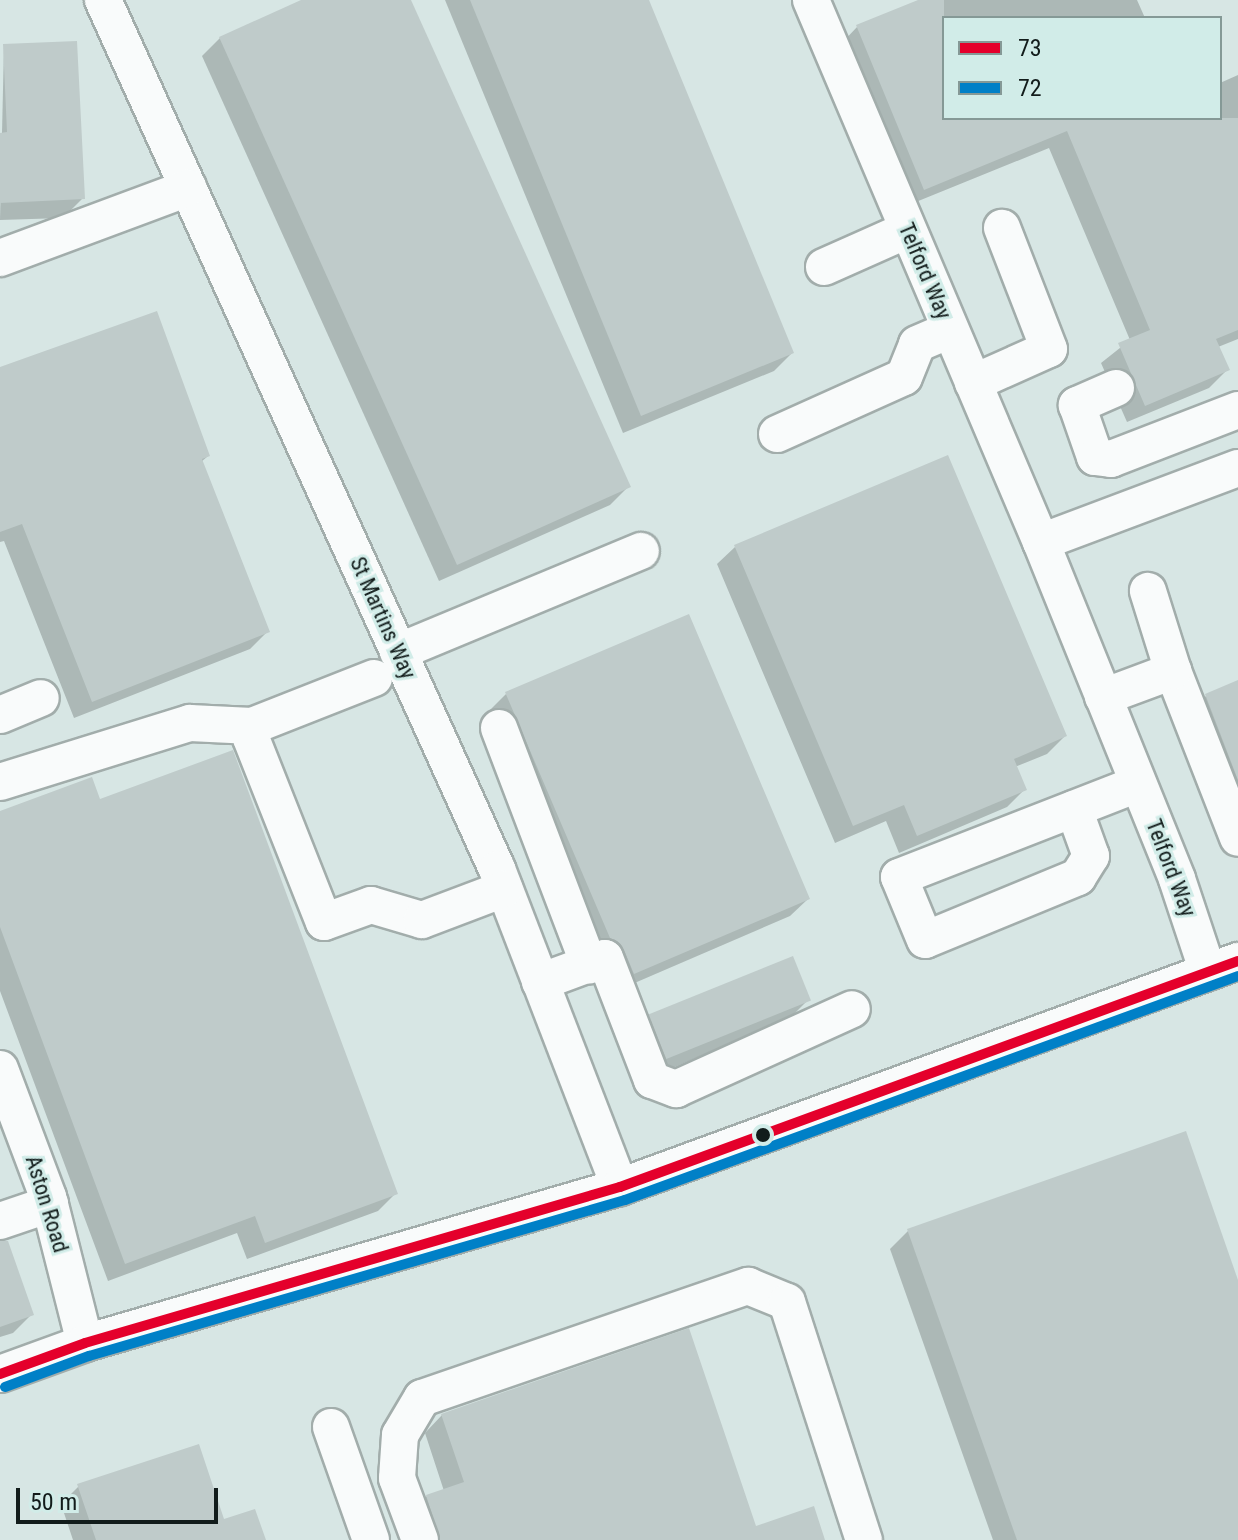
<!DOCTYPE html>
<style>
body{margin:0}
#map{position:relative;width:1238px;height:1540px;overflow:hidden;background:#d7e6e4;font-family:"Roboto Condensed",sans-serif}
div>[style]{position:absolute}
.shadow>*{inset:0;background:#0003}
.building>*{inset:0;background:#bfcbca;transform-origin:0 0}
.roads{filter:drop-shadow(2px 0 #a2adab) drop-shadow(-2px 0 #a2adab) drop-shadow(0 2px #a2adab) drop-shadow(0 -2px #a2adab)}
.minor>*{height:36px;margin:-18px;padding:0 18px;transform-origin:18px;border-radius:18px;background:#f9fbfb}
.bus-1>*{height:10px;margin:-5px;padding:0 5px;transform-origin:5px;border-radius:5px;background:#e4002b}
.bus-2>*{height:10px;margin:-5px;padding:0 5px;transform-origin:5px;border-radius:5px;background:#0080c7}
.dots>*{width:22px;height:22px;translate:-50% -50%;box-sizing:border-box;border:4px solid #d1ece8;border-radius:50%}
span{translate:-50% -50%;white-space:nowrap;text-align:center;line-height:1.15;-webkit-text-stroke:6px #d1ece8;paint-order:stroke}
.street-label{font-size:22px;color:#121c1b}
.legend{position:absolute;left:942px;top:16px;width:280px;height:104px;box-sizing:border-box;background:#d1ece8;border:2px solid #859996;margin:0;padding:10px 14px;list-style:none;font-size:24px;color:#121c1b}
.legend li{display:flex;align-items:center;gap:16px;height:40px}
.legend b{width:40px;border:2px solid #859996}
.scale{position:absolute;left:16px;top:1488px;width:202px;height:36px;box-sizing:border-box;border:4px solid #121c1b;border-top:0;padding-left:10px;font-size:24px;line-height:28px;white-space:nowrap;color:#121c1b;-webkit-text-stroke:6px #d1ece8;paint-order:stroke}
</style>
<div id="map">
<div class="shadow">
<i style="clip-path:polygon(306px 0,409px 0,628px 487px,610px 505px,439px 581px,202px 56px,220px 38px)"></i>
<i style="clip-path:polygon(445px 0,647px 0,792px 353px,774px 371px,623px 433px)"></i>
<i style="clip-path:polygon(923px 0,1137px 0,1145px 18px,944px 18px,944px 118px,1220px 118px,1220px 83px,1238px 75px,1238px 339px,1218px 347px,1227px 370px,1209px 388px,1127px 422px,1101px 363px,1130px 340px,1049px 148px,906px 206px,840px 45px,857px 27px)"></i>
<i style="clip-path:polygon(4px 46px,83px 198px,63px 218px,0 220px)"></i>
<i style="clip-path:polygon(0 369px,208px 456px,201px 462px,268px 631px,250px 649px,74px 718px,4px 541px,0 542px)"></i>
<i style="clip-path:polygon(735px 547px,1065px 736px,1047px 754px,1015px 767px,1025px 789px,1007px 807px,899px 853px,886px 821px,835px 843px,717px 564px)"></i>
<i style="clip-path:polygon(1238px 682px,1238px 844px,1188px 714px,1206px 696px)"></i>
<i style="clip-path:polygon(506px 694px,808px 899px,790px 916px,616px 991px,593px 956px,489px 711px)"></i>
<i style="clip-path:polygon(99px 802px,396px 1193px,378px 1211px,247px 1259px,237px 1233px,108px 1281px,0 991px,0 813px)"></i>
<i style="clip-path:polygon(809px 999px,791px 1017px,649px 1078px,634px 1037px,652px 1019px)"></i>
<i style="clip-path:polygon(908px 1231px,1238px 1286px,1238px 1540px,993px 1540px,890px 1249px)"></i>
<i style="clip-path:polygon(0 1258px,31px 1315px,13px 1333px,0 1337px)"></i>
<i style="clip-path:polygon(442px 1415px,754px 1529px,823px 1540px,417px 1540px,409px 1514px,427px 1496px,444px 1491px,425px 1433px)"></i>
<i style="clip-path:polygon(79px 1486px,223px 1522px,264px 1540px,73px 1540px,61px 1504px)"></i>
</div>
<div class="building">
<i style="clip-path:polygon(301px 0,411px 0,631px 487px,457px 565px,219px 37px)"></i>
<i style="clip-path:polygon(470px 0,649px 0,794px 353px,641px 416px)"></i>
<i style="clip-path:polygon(918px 0,944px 0,944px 118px,1238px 118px,1238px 330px,1216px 339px,1230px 370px,1145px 406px,1118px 343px,1150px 330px,1067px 131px,924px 190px,856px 25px)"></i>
<i style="clip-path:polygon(77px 41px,85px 199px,0 203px,0 133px,7px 132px,3px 44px)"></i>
<i style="clip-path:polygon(157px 311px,210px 456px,202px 459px,270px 632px,92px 702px,22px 524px,0 532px,0 367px)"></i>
<i style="clip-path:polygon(948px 455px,1067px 736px,1014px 759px,1027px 790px,917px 836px,904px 805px,853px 826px,734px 545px)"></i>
<i style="clip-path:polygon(689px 614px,810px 899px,634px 974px,624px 950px,610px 938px,505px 692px)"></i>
<i style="clip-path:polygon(1238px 680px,1238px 780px,1205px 694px)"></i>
<i style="clip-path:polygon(233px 750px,398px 1194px,265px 1243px,255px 1216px,125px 1264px,0 927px,0 811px,92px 777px,100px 799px)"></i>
<i style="left:793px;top:956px;width:48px;height:156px;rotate:68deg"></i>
<i style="clip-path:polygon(1186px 1131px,1238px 1280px,1238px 1540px,1017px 1540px,907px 1229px)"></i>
<i style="clip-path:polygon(0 1241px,8px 1241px,34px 1315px,0 1327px)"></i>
<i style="clip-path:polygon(689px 1328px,756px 1526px,814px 1506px,825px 1540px,440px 1540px,426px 1495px,464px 1482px,441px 1414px)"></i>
<i style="clip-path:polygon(199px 1444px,224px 1519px,255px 1509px,266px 1540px,96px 1540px,77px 1484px)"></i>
</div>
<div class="roads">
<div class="minor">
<i style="left:103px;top:0;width:954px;rotate:65.61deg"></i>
<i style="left:497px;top:869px;width:341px;rotate:68.9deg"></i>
<i style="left:811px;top:0;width:589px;rotate:67.01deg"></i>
<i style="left:1041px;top:542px;width:363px;rotate:68deg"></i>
<i style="left:1177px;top:879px;width:98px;rotate:71.6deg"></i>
<i style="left:0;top:258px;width:201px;rotate:-20.4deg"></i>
<i style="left:824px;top:267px;width:91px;rotate:-24deg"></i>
<i style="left:973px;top:383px;width:83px;rotate:-24.1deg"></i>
<i style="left:1049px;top:349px;width:130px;rotate:-111.2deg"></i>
<i style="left:1116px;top:388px;width:43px;rotate:156.4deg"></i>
<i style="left:1077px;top:405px;width:55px;rotate:70.9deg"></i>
<i style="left:1095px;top:457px;width:16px;rotate:7deg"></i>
<i style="left:1111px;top:459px;width:136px;rotate:-21.1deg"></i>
<i style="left:777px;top:434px;width:139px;rotate:-24.2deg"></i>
<i style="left:904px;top:377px;width:35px;rotate:-68deg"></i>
<i style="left:917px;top:344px;width:36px;rotate:-23deg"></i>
<i style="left:1041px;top:542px;width:210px;rotate:-20.6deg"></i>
<i style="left:398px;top:652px;width:263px;rotate:-22.6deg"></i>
<i style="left:1173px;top:671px;width:179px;rotate:68.7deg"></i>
<i style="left:374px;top:678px;width:131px;rotate:158.5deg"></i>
<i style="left:252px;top:726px;width:12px;rotate:95deg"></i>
<i style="left:251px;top:738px;width:198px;rotate:68.4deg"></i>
<i style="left:324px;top:922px;width:50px;rotate:-19.9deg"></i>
<i style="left:371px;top:905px;width:53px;rotate:16.4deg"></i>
<i style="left:422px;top:920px;width:88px;rotate:-20.7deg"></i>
<i style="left:1103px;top:697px;width:75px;rotate:-20.4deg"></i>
<i style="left:1173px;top:671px;width:84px;rotate:-107.4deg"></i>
<i style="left:0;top:715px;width:44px;rotate:-22.5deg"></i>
<i style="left:499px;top:728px;width:254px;rotate:69.2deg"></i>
<i style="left:0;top:782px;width:199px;rotate:-17.3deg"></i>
<i style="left:190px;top:723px;width:62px;rotate:2.8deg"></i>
<i style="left:1074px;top:809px;width:50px;rotate:70.1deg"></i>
<i style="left:1091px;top:856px;width:25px;rotate:122deg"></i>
<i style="left:1078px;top:877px;width:165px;rotate:157.6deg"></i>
<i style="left:925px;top:940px;width:68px;rotate:-112.4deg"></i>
<i style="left:899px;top:877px;width:256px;rotate:-21.3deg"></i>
<i style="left:540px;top:982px;width:69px;rotate:-20.3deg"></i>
<i style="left:605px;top:958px;width:131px;rotate:68.9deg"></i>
<i style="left:652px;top:1080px;width:26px;rotate:21deg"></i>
<i style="left:676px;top:1089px;width:193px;rotate:-24.4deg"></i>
<i style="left:0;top:1069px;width:137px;rotate:69.4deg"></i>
<i style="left:48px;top:1197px;width:151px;rotate:75.8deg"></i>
<i style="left:0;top:1221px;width:53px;rotate:-18.8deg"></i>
<i style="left:0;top:1374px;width:90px;rotate:-20deg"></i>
<i style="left:85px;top:1343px;width:557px;rotate:-16.26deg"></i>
<i style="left:620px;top:1187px;width:658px;rotate:-20.09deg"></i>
<i style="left:331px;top:1427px;width:120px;rotate:70.5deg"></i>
<i style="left:420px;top:1540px;width:66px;rotate:-110.4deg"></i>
<i style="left:397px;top:1478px;width:43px;rotate:-86deg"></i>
<i style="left:400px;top:1435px;width:43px;rotate:-59.3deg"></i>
<i style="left:422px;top:1398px;width:345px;rotate:-19deg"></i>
<i style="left:748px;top:1286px;width:42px;rotate:22.3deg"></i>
<i style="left:787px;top:1302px;width:250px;rotate:72.1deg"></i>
</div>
</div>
<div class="bus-1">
<i style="left:0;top:1374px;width:90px;rotate:-20deg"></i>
<i style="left:85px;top:1343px;width:557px;rotate:-16.26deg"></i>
<i style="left:620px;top:1187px;width:658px;rotate:-20.09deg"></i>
</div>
<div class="bus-2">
<i style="left:5px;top:1387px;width:90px;rotate:-20.3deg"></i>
<i style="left:89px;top:1356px;width:558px;rotate:-16.23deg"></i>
<i style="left:625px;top:1200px;width:653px;rotate:-20.07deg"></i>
</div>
<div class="dots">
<i style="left:763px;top:1135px;background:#121c1b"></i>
</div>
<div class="street-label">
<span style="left:925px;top:271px;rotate:67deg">Telford Way</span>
<span style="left:383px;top:618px;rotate:66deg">St Martins Way</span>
<span style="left:1171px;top:868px;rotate:69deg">Telford Way</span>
<span style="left:47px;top:1204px;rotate:73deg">Aston Road</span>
</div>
<ul class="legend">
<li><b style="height:10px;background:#e4002b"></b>73</li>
<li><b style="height:10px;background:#0080c7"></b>72</li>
</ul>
<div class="scale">50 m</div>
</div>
